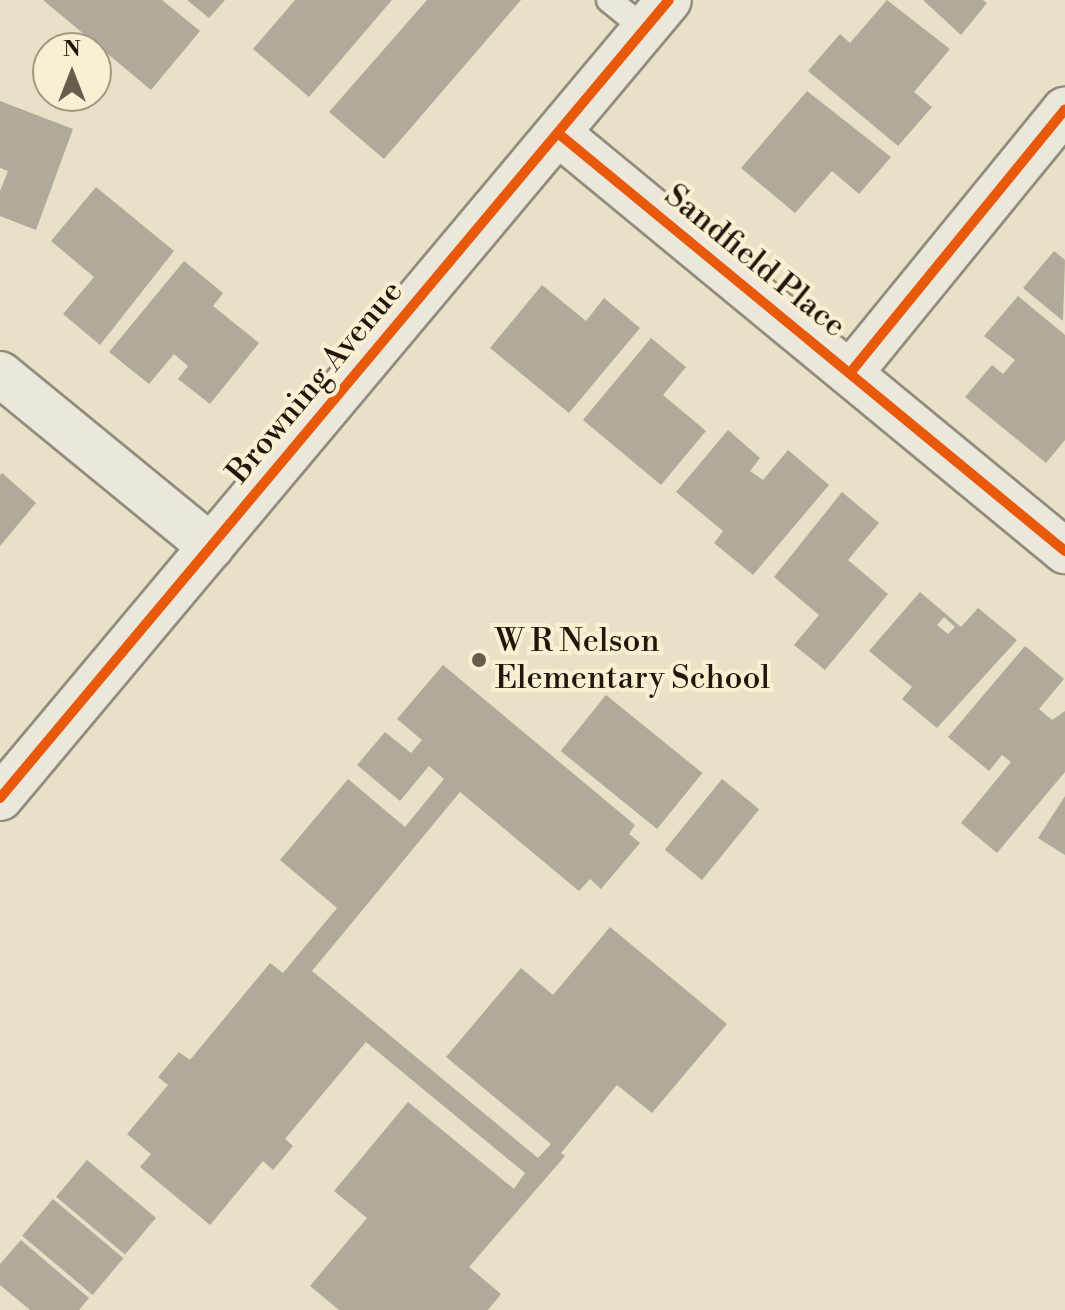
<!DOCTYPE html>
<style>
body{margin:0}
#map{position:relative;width:1065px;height:1310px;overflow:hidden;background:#e8e0c7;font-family:"Libre Bodoni",serif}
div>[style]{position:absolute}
.building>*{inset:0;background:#afaa99;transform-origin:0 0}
.roads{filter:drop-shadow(2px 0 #928c7d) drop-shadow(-2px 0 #928c7d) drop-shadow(0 2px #928c7d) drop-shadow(0 -2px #928c7d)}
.lane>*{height:24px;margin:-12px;padding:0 12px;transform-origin:12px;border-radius:12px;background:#ebe8db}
.street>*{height:44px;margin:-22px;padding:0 22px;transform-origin:22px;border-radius:22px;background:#ebe8db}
.secondary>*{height:44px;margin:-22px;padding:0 22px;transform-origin:22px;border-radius:22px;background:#ebe8db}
.cycleway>*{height:10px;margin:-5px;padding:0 5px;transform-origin:5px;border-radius:5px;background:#e8590c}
.dots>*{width:22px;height:22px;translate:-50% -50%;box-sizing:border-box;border:4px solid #f9efd2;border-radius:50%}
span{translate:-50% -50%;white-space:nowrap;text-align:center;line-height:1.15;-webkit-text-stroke:8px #f9efd2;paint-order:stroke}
.street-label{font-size:32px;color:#20160b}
.poi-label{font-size:32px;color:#20160b}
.left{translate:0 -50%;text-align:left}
.north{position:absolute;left:32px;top:32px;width:80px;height:80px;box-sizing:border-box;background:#f9efd2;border:2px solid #a29882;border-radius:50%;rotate:0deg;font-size:22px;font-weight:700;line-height:32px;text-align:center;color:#20160b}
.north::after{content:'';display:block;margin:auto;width:28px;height:36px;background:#665d4d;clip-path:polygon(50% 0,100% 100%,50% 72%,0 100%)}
</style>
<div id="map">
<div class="building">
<i style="clip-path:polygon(43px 0,162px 0,200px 31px,151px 90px)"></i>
<i style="clip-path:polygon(187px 0,225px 0,209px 18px)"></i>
<i style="clip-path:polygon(295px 0,392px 0,309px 97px,253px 49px)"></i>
<i style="clip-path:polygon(427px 0,521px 0,384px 159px,329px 112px)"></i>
<i style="clip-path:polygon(887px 0,950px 49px,914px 92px,932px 107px,898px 146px,808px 71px,840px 34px,850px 43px)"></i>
<i style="clip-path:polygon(923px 0,983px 0,987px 3px,961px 35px)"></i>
<i style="clip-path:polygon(807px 91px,891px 157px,859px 194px,832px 171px,795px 213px,741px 168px)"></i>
<i style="clip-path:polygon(0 101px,73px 129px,36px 230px,0 216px,0 191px,8px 171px,0 168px)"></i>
<i style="clip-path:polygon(96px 187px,174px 251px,100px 345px,63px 314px,94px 277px,51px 241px)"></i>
<i style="clip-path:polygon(1054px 251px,1065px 260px,1063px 321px,1023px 288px)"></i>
<i style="clip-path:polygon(184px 261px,223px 293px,213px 306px,259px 343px,210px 404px,178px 379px,188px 366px,174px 354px,149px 384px,109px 352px)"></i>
<i style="clip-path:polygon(542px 285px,586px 321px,604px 298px,640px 328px,569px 413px,490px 348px)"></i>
<i style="clip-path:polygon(1018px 296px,1065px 335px,1065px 440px,1046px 463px,965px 397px,992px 365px,1003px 374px,1015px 360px,984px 336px)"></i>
<i style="clip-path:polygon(651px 338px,686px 367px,663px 395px,706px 431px,661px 485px,583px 420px)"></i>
<i style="clip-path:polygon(728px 430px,760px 458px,750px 471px,763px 480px,788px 450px,829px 485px,753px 575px,714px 543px,723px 531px,676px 492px)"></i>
<i style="clip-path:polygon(2px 473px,36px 503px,0 546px,0 475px)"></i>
<i style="clip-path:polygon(842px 492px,879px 523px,848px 560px,888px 594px,825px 670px,794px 645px,819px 615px,774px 577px)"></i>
<i style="clip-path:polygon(evenodd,920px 592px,961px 627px,978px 608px,1017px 640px,937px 728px,902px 699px,912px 687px,869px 651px,920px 592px,944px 617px,955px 627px,948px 634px,937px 625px,944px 617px)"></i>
<i style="clip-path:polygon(1025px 646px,1064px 679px,1039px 709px,1052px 720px,1065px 711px,1065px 772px,997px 853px,961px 823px,1011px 762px,1002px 755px,989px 771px,948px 737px)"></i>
<i style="clip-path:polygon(443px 665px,635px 825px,629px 834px,640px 843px,601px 889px,590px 879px,579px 891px,460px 792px,312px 971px,538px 1158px,551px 1144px,446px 1057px,521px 968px,553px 995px,610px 927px,727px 1024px,652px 1113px,617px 1085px,561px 1153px,565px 1156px,469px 1267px,501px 1294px,488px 1310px,339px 1310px,310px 1286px,367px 1218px,334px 1191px,408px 1102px,514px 1189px,525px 1173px,366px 1042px,285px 1139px,293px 1146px,273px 1170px,263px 1161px,210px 1225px,140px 1167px,151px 1154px,127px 1134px,168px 1085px,158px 1077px,179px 1052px,190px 1060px,270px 963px,283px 973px,337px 908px,280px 860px,348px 779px,405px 827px,444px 779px,429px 766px,400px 801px,357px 765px,385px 732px,411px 753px,422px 740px,397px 719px)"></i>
<i style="left:606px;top:695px;width:124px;height:72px;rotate:39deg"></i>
<i style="left:722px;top:779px;width:48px;height:91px;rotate:39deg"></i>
<i style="clip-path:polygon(1065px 796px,1065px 855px,1038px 838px)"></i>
<i style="left:87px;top:1160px;width:90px;height:48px;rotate:40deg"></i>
<i style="left:53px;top:1199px;width:92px;height:48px;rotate:40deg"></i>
<i style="clip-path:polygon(21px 1240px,89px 1298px,79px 1310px,30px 1310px,0 1285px,0 1264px)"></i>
</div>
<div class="roads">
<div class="lane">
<i style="left:609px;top:0;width:46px;rotate:38.9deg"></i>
</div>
<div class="street">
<i style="left:559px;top:134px;width:656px;rotate:39.49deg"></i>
<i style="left:850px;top:373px;width:340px;rotate:-50.8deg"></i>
<i style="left:0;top:374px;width:273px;rotate:39.3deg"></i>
</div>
<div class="secondary">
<i style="left:0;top:798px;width:1041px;rotate:-50.03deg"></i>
</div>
</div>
<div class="cycleway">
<i style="left:559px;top:134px;width:656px;rotate:39.49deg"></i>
<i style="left:850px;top:373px;width:340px;rotate:-50.8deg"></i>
<i style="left:0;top:798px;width:1041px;rotate:-50.03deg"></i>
</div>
<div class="dots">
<i style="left:479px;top:660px;background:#665d4d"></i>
</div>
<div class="street-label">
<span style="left:755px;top:261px;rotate:39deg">Sandfield Place</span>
<span style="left:315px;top:382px;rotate:-50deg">Browning Avenue</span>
</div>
<div class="poi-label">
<span class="left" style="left:495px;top:660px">W R Nelson<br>Elementary School</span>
</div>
<div class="north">N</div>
</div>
